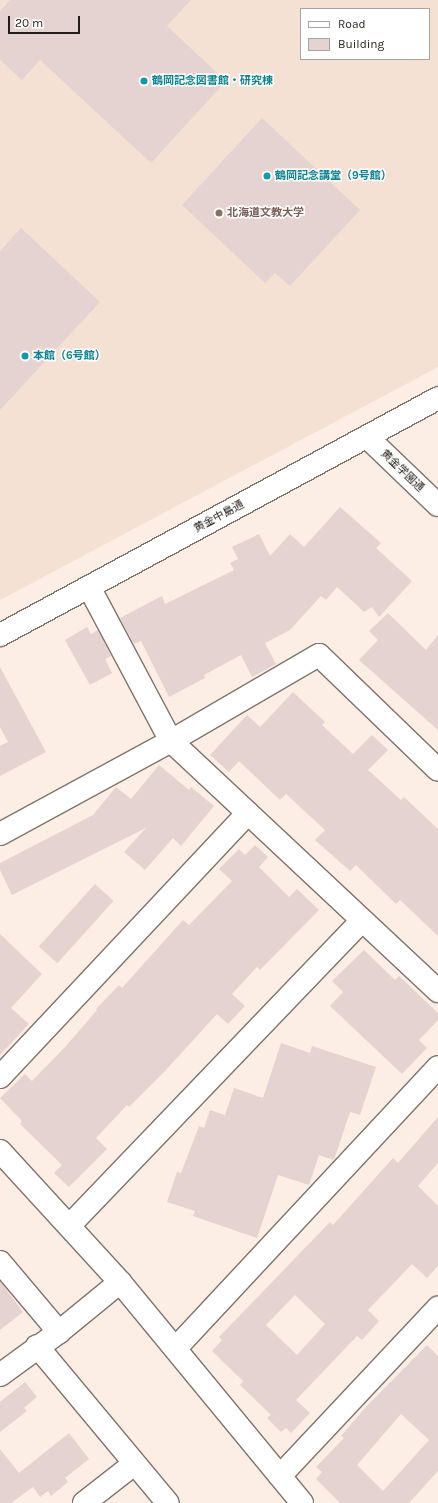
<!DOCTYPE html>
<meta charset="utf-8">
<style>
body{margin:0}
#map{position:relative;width:438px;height:1503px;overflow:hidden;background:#fceee4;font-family:Karla,"Noto Sans JP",sans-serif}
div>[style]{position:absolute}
.built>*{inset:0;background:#f5e1d3}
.building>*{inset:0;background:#e4d3d0;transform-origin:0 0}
.roads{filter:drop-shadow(1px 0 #80746c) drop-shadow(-1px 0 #80746c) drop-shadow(0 1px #80746c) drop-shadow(0 -1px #80746c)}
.minor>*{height:22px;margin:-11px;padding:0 11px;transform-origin:11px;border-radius:11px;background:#fff}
.dots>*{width:11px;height:11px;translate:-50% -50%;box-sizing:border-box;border:2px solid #fff;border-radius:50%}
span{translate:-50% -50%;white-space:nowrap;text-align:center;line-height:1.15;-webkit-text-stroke:3px #fff;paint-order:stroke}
.culture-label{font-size:11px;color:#0d838f;font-weight:700}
.left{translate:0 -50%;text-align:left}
.education-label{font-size:11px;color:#785e54;font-weight:700}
.street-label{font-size:11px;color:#221d1a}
.legend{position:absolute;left:300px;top:8px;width:130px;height:52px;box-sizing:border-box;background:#fff;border:1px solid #a7a5a3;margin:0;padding:5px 7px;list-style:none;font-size:12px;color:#221d1a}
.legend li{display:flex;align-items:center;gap:8px;height:20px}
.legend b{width:20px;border:1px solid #a7a5a3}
.scale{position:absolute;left:8px;top:16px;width:72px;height:18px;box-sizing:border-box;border:2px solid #221d1a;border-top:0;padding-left:5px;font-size:12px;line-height:14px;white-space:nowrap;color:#221d1a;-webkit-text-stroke:3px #fff;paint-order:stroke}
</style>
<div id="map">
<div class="built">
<i style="clip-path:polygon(evenodd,0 0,438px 0,438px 367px,0 600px,0 0,301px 9px,429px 9px,429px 59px,301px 59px,301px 9px)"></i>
</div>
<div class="building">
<i style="clip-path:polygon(10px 0,191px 0,167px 26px,226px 81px,151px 163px,40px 60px,22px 80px,0 60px,0 11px)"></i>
<i style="clip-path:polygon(262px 118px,360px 210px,290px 286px,275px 273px,265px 283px,182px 205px)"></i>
<i style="clip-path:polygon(21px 228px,100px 302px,0 410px,0 251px)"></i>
<i style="clip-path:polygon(340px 507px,381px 543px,376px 548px,412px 581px,379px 617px,372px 607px,364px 612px,337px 587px,326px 600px,321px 596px,290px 630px,265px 643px,276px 664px,252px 677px,241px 655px,204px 675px,205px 678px,169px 697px,141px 641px,134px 644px,120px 618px,162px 596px,165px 604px,234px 570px,230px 563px,238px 559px,232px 547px,259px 534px,270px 556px,290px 534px,304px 547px)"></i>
<i style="clip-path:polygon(388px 613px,426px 650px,438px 635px,438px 730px,359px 660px,378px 640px,369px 631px)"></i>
<i style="clip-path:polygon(87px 627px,91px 634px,98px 630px,111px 656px,105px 659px,112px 673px,90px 685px,65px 640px)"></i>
<i style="clip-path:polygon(0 667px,46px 752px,0 776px,0 746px,8px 742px,0 727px)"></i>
<i style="clip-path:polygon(293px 692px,325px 722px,322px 725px,353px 754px,372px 735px,388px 750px,368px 770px,401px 800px,404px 797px,438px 829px,438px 936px,400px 900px,396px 904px,356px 865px,350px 871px,315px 840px,325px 830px,286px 794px,280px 800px,239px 761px,229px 772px,210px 755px,247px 715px,260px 727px)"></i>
<i style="clip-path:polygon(159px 765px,189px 790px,191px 787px,214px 806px,181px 846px,173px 838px,145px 870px,124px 852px,146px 828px,12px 895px,0 870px,0 863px,93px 815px,116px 787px,131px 799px)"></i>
<i style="clip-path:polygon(255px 845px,268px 857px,259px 867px,289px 897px,297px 889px,319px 910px,260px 970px,257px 967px,232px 994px,245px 1006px,228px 1024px,217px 1014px,165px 1071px,129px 1107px,127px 1105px,96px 1138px,107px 1149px,69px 1187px,54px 1173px,62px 1165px,20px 1124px,22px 1121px,0 1098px,25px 1074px,32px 1081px,65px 1047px,97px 1010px,96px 1009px,119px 985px,122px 988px,183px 920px,189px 925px,232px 881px,219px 869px,239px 849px,245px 855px)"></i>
<i style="left:95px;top:884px;width:25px;height:84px;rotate:42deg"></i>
<i style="clip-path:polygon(0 934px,42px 974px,11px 1008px,29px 1024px,0 1055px)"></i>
<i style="clip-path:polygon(364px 950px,395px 980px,399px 976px,438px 1013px,438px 1020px,419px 1040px,427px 1048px,402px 1074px,330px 1006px,343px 992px,332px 981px)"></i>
<i style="clip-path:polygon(281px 1043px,310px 1053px,312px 1046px,376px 1067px,360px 1115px,350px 1112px,334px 1160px,319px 1155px,309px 1185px,278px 1175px,257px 1238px,193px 1216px,195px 1211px,167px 1202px,177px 1172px,181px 1173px,199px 1126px,204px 1128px,210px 1110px,225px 1115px,234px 1088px,263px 1098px)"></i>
<i style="clip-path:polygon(evenodd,438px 1117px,438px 1163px,418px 1186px,438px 1206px,438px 1266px,427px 1278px,412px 1264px,368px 1310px,379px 1321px,362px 1340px,357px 1336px,296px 1400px,310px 1413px,291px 1433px,286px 1428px,281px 1432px,267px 1418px,271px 1415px,240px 1385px,243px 1381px,212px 1351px,222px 1340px,219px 1337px,330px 1222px,333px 1225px,393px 1158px,398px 1163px,438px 1117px,295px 1295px,325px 1324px,297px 1355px,266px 1325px,295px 1295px)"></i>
<i style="clip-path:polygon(0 1281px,23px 1312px,0 1330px)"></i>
<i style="clip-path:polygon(evenodd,427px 1345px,438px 1356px,438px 1471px,409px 1503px,340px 1503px,316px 1479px,322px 1472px,316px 1467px,344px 1438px,341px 1436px,365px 1408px,427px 1345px,401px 1414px,429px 1440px,383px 1491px,357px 1465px,401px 1414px)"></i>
<i style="clip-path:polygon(25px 1382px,37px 1397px,24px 1408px,27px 1411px,0 1432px,0 1402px)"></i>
<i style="clip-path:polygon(69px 1433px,89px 1459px,65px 1478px,68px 1482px,51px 1496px,48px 1491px,40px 1497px,33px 1487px,11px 1503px,0 1503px,0 1449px,19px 1473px)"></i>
</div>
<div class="roads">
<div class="minor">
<i style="left:367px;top:437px;width:98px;rotate:43.8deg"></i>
<i style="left:89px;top:587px;width:174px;rotate:62deg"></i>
<i style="left:171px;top:741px;width:366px;rotate:43.1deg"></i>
<i style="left:0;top:635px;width:498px;rotate:-28.4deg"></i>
<i style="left:0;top:834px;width:195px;rotate:-28.5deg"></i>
<i style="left:171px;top:741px;width:171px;rotate:-30.2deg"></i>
<i style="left:319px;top:655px;width:165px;rotate:44deg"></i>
<i style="left:0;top:1077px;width:362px;rotate:-46.8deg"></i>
<i style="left:0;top:1151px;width:178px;rotate:47.5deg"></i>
<i style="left:120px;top:1282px;width:286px;rotate:50.5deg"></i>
<i style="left:70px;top:1225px;width:422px;rotate:-46.2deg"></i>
<i style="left:0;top:1262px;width:92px;rotate:49.9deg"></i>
<i style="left:37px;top:1346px;width:204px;rotate:50.2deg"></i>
<i style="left:176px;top:1348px;width:384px;rotate:-47deg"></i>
<i style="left:0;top:1375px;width:73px;rotate:-36.1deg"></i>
<i style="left:59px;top:1332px;width:79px;rotate:-39.3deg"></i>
<i style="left:280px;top:1476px;width:231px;rotate:-46.8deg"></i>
<i style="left:84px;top:1503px;width:63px;rotate:-38deg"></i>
</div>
</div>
<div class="dots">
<i style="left:144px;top:81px;background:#0f9aa8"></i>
<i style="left:267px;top:176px;background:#0f9aa8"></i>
<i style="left:219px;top:213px;background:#8d6e63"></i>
<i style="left:25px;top:356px;background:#0f9aa8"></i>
</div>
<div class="culture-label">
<span class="left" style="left:152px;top:81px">鶴岡記念図書館・研究棟</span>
<span class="left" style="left:275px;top:176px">鶴岡記念講堂（9号館）</span>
<span class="left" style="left:33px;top:356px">本館（6号館）</span>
</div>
<div class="education-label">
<span class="left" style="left:227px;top:213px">北海道文教大学</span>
</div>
<div class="street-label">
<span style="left:402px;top:471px;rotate:44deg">黄金学園通</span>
<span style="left:219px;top:517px;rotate:-28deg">黄金中島通</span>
</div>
<ul class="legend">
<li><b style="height:5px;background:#fff"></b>Road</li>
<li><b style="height:11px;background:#e4d3d0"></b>Building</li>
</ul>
<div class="scale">20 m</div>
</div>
